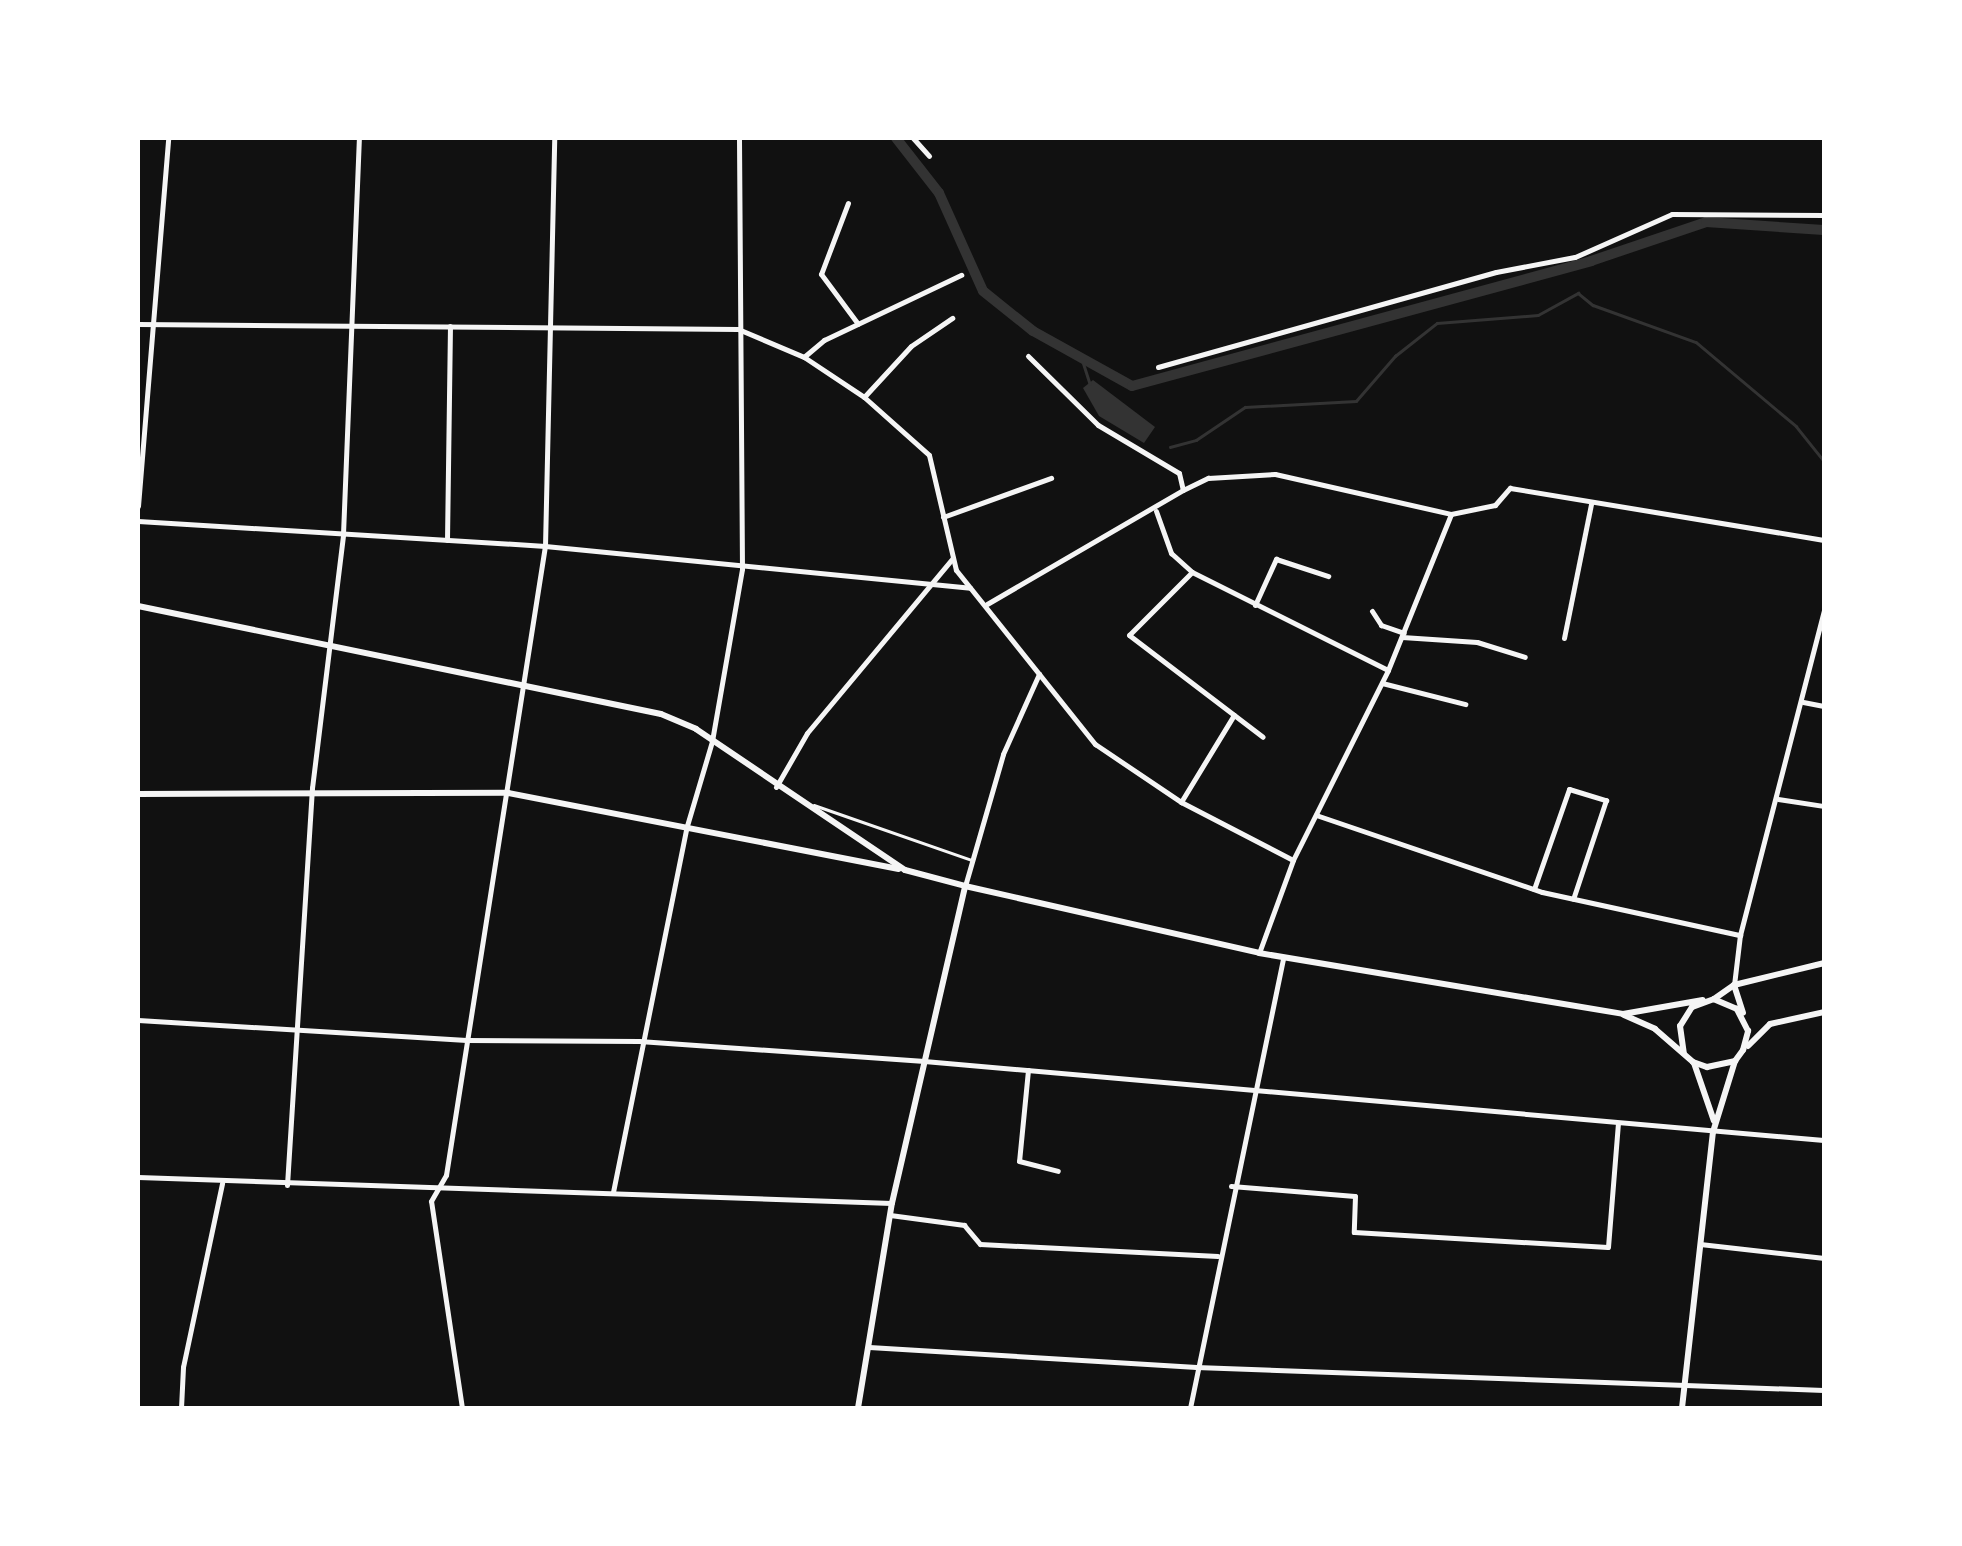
<!DOCTYPE html>
<style>
body{margin:0}
#map{position:relative;width:1962px;height:1546px;overflow:hidden;background:#111;font-family:"PT Sans Narrow",sans-serif}
div>[style]{position:absolute}
.water>*{inset:0;background:#333}
.stream>*{height:2.5px;margin:-1.25px;padding:0 1.25px;transform-origin:1.25px;border-radius:1.25px;background:#333}
.canal>*{height:10px;margin:-5px;padding:0 5px;transform-origin:5px;border-radius:5px;background:#333}
.service>*{height:2.5px;margin:-1.25px;padding:0 1.25px;transform-origin:1.25px;border-radius:1.25px;background:#f5f5f5}
.minor>*{height:5px;margin:-2.5px;padding:0 2.5px;transform-origin:2.5px;border-radius:2.5px;background:#f5f5f5}
.tertiary>*{height:6px;margin:-3px;padding:0 3px;transform-origin:3px;border-radius:3px;background:#f5f5f5}
span{translate:-50% -50%;white-space:nowrap;text-align:center;line-height:1.15;-webkit-text-stroke:8px #fff;paint-order:stroke}
.frame{position:absolute;inset:0;border:140px solid #fff;pointer-events:none}
</style>
<div id="map">
<div class="water">
<i style="clip-path:polygon(1093px 380px,1155px 427px,1144px 443px,1099px 416px,1083px 388px)"></i>
</div>
<div class="stream">
<i style="left:1083px;top:362px;width:23px;rotate:72deg"></i>
<i style="left:1170px;top:447px;width:27px;rotate:-15deg"></i>
<i style="left:1196px;top:440px;width:59px;rotate:-34deg"></i>
<i style="left:1245px;top:407px;width:111px;rotate:-3.1deg"></i>
<i style="left:1356px;top:401px;width:60px;rotate:-49.1deg"></i>
<i style="left:1395px;top:356px;width:53px;rotate:-38.2deg"></i>
<i style="left:1437px;top:323px;width:101px;rotate:-4.5deg"></i>
<i style="left:1538px;top:315px;width:46px;rotate:-28.8deg"></i>
<i style="left:1578px;top:293px;width:19px;rotate:39deg"></i>
<i style="left:1593px;top:305px;width:109px;rotate:19.8deg"></i>
<i style="left:1696px;top:342px;width:131px;rotate:40deg"></i>
<i style="left:1796px;top:426px;width:45px;rotate:51.3deg"></i>
</div>
<div class="canal">
<i style="left:896px;top:138px;width:70px;rotate:52deg"></i>
<i style="left:939px;top:193px;width:107px;rotate:65.8deg"></i>
<i style="left:983px;top:291px;width:64px;rotate:38.7deg"></i>
<i style="left:1033px;top:331px;width:113px;rotate:29.1deg"></i>
<i style="left:1132px;top:386px;width:476px;rotate:-15.2deg"></i>
<i style="left:1591px;top:261px;width:121px;rotate:-18.7deg"></i>
<i style="left:1706px;top:222px;width:118px;rotate:3.9deg"></i>
</div>
<div class="service">
<i style="left:814px;top:805px;width:167px;rotate:19.2deg"></i>
</div>
<div class="minor">
<i style="left:913px;top:138px;width:24px;rotate:48deg"></i>
<i style="left:848px;top:203px;width:76px;rotate:110.8deg"></i>
<i style="left:821px;top:274px;width:62px;rotate:53.5deg"></i>
<i style="left:138px;top:324px;width:600px;rotate:0.48deg"></i>
<i style="left:738px;top:329px;width:72px;rotate:23deg"></i>
<i style="left:804px;top:357px;width:72px;rotate:33.7deg"></i>
<i style="left:864px;top:397px;width:87px;rotate:41.7deg"></i>
<i style="left:929px;top:455px;width:118px;rotate:76.8deg"></i>
<i style="left:956px;top:570px;width:223px;rotate:51.4deg"></i>
<i style="left:1095px;top:744px;width:104px;rotate:34deg"></i>
<i style="left:1181px;top:802px;width:126px;rotate:27.4deg"></i>
<i style="left:805px;top:356px;width:25px;rotate:-40deg"></i>
<i style="left:824px;top:340px;width:152px;rotate:-25.4deg"></i>
<i style="left:1028px;top:356px;width:98px;rotate:44.6deg"></i>
<i style="left:1098px;top:425px;width:94px;rotate:30.7deg"></i>
<i style="left:1179px;top:473px;width:17px;rotate:77deg"></i>
<i style="left:1183px;top:490px;width:28px;rotate:-26deg"></i>
<i style="left:1208px;top:478px;width:67px;rotate:-3.4deg"></i>
<i style="left:1275px;top:474px;width:180px;rotate:12.8deg"></i>
<i style="left:1451px;top:514px;width:45px;rotate:-11.6deg"></i>
<i style="left:1495px;top:505px;width:23px;rotate:-49deg"></i>
<i style="left:1510px;top:488px;width:318px;rotate:9.4deg"></i>
<i style="left:1158px;top:367px;width:351px;rotate:-15.7deg"></i>
<i style="left:1496px;top:272px;width:80px;rotate:-10.8deg"></i>
<i style="left:1575px;top:257px;width:106px;rotate:-23.9deg"></i>
<i style="left:1672px;top:214px;width:152px;rotate:0.4deg"></i>
<i style="left:864px;top:397px;width:69px;rotate:-47.3deg"></i>
<i style="left:911px;top:346px;width:50px;rotate:-34.3deg"></i>
<i style="left:138px;top:506px;width:369px;rotate:-85.3deg"></i>
<i style="left:1156px;top:511px;width:45px;rotate:70.3deg"></i>
<i style="left:1171px;top:553px;width:28px;rotate:42deg"></i>
<i style="left:1192px;top:572px;width:219px;rotate:26.6deg"></i>
<i style="left:943px;top:517px;width:115px;rotate:-19.9deg"></i>
<i style="left:138px;top:521px;width:408px;rotate:3.5deg"></i>
<i style="left:545px;top:546px;width:427px;rotate:5.6deg"></i>
<i style="left:447px;top:540px;width:214px;rotate:-89.2deg"></i>
<i style="left:1192px;top:572px;width:89px;rotate:135deg"></i>
<i style="left:1129px;top:635px;width:168px;rotate:37.3deg"></i>
<i style="left:987px;top:604px;width:227px;rotate:-30.2deg"></i>
<i style="left:1255px;top:605px;width:51px;rotate:-65.5deg"></i>
<i style="left:1276px;top:559px;width:55px;rotate:18.1deg"></i>
<i style="left:1372px;top:611px;width:17px;rotate:57deg"></i>
<i style="left:1381px;top:625px;width:24px;rotate:19deg"></i>
<i style="left:1402px;top:637px;width:75px;rotate:3.8deg"></i>
<i style="left:1477px;top:642px;width:50px;rotate:17.4deg"></i>
<i style="left:1564px;top:638px;width:137px;rotate:-78.6deg"></i>
<i style="left:1382px;top:683px;width:86px;rotate:14.2deg"></i>
<i style="left:1803px;top:702px;width:21px;rotate:11deg"></i>
<i style="left:776px;top:787px;width:62px;rotate:-60.1deg"></i>
<i style="left:807px;top:733px;width:228px;rotate:-50.2deg"></i>
<i style="left:1778px;top:799px;width:47px;rotate:8.7deg"></i>
<i style="left:1181px;top:802px;width:102px;rotate:-58.7deg"></i>
<i style="left:1316px;top:815px;width:239px;rotate:18.8deg"></i>
<i style="left:1542px;top:892px;width:203px;rotate:12.3deg"></i>
<i style="left:965px;top:886px;width:137px;rotate:-73.9deg"></i>
<i style="left:1003px;top:754px;width:88px;rotate:-65.8deg"></i>
<i style="left:1534px;top:889px;width:106px;rotate:-70.7deg"></i>
<i style="left:1569px;top:789px;width:39px;rotate:17deg"></i>
<i style="left:1606px;top:800px;width:104px;rotate:108.4deg"></i>
<i style="left:1259px;top:953px;width:99px;rotate:-69.9deg"></i>
<i style="left:1293px;top:860px;width:212px;rotate:-63.4deg"></i>
<i style="left:1388px;top:670px;width:168px;rotate:-68deg"></i>
<i style="left:1734px;top:985px;width:50px;rotate:-83.2deg"></i>
<i style="left:1740px;top:935px;width:335px;rotate:-75.5deg"></i>
<i style="left:138px;top:1020px;width:329px;rotate:3.5deg"></i>
<i style="left:466px;top:1040px;width:173px;rotate:0.3deg"></i>
<i style="left:639px;top:1041px;width:286px;rotate:4deg"></i>
<i style="left:924px;top:1061px;width:903px;rotate:5.02deg"></i>
<i style="left:1028px;top:1070px;width:91px;rotate:95.6deg"></i>
<i style="left:1019px;top:1161px;width:40px;rotate:14.4deg"></i>
<i style="left:138px;top:1177px;width:754px;rotate:1.97deg"></i>
<i style="left:287px;top:1185px;width:398px;rotate:-86.4deg"></i>
<i style="left:312px;top:788px;width:256px;rotate:-83deg"></i>
<i style="left:343px;top:534px;width:396px;rotate:-87.7deg"></i>
<i style="left:1231px;top:1186px;width:124px;rotate:4.6deg"></i>
<i style="left:1355px;top:1196px;width:36px;rotate:92deg"></i>
<i style="left:1354px;top:1232px;width:254px;rotate:3.4deg"></i>
<i style="left:1608px;top:1247px;width:124px;rotate:-85.4deg"></i>
<i style="left:613px;top:1192px;width:370px;rotate:-78.6deg"></i>
<i style="left:686px;top:829px;width:92px;rotate:-73.5deg"></i>
<i style="left:712px;top:741px;width:175px;rotate:-80.1deg"></i>
<i style="left:742px;top:569px;width:431px;rotate:-90.4deg"></i>
<i style="left:890px;top:1215px;width:75px;rotate:7.7deg"></i>
<i style="left:964px;top:1225px;width:25px;rotate:50deg"></i>
<i style="left:980px;top:1244px;width:238px;rotate:2.9deg"></i>
<i style="left:1700px;top:1244px;width:125px;rotate:6.4deg"></i>
<i style="left:869px;top:1347px;width:328px;rotate:3.5deg"></i>
<i style="left:1196px;top:1367px;width:628px;rotate:2.1deg"></i>
<i style="left:181px;top:1408px;width:41px;rotate:-87.2deg"></i>
<i style="left:183px;top:1367px;width:188px;rotate:-78deg"></i>
<i style="left:462px;top:1408px;width:209px;rotate:-98.5deg"></i>
<i style="left:431px;top:1201px;width:30px;rotate:-60deg"></i>
<i style="left:446px;top:1175px;width:637px;rotate:-81.06deg"></i>
<i style="left:545px;top:546px;width:408px;rotate:-88.7deg"></i>
<i style="left:1190px;top:1408px;width:460px;rotate:-78.3deg"></i>
</div>
<div class="tertiary">
<i style="left:138px;top:606px;width:534px;rotate:11.67deg"></i>
<i style="left:661px;top:714px;width:38px;rotate:23deg"></i>
<i style="left:696px;top:729px;width:252px;rotate:34deg"></i>
<i style="left:905px;top:870px;width:62px;rotate:14.9deg"></i>
<i style="left:965px;top:886px;width:302px;rotate:12.8deg"></i>
<i style="left:1259px;top:953px;width:369px;rotate:9.5deg"></i>
<i style="left:1623px;top:1014px;width:81px;rotate:-9.9deg"></i>
<i style="left:138px;top:794px;width:370px;rotate:-0.2deg"></i>
<i style="left:508px;top:793px;width:398px;rotate:11deg"></i>
<i style="left:1734px;top:985px;width:29px;rotate:72deg"></i>
<i style="left:1714px;top:999px;width:24px;rotate:-35deg"></i>
<i style="left:1734px;top:985px;width:93px;rotate:-13.7deg"></i>
<i style="left:1624px;top:1015px;width:34px;rotate:24deg"></i>
<i style="left:1655px;top:1029px;width:50px;rotate:41deg"></i>
<i style="left:1693px;top:1062px;width:15px;rotate:20deg"></i>
<i style="left:1707px;top:1067px;width:29px;rotate:-12deg"></i>
<i style="left:1735px;top:1061px;width:14px;rotate:-54deg"></i>
<i style="left:1743px;top:1050px;width:20px;rotate:-75deg"></i>
<i style="left:1748px;top:1031px;width:25px;rotate:-117deg"></i>
<i style="left:1737px;top:1009px;width:25px;rotate:-157deg"></i>
<i style="left:1714px;top:999px;width:23px;rotate:160deg"></i>
<i style="left:1692px;top:1007px;width:22px;rotate:122deg"></i>
<i style="left:1680px;top:1026px;width:27px;rotate:82deg"></i>
<i style="left:1748px;top:1046px;width:31px;rotate:-45deg"></i>
<i style="left:1770px;top:1024px;width:55px;rotate:-12.5deg"></i>
<i style="left:1694px;top:1063px;width:61px;rotate:71deg"></i>
<i style="left:858px;top:1408px;width:208px;rotate:-80.6deg"></i>
<i style="left:892px;top:1203px;width:325px;rotate:-77deg"></i>
<i style="left:1682px;top:1408px;width:278px;rotate:-83.6deg"></i>
<i style="left:1713px;top:1132px;width:74px;rotate:-72.8deg"></i>
</div>
<div class="frame"></div>
</div>
